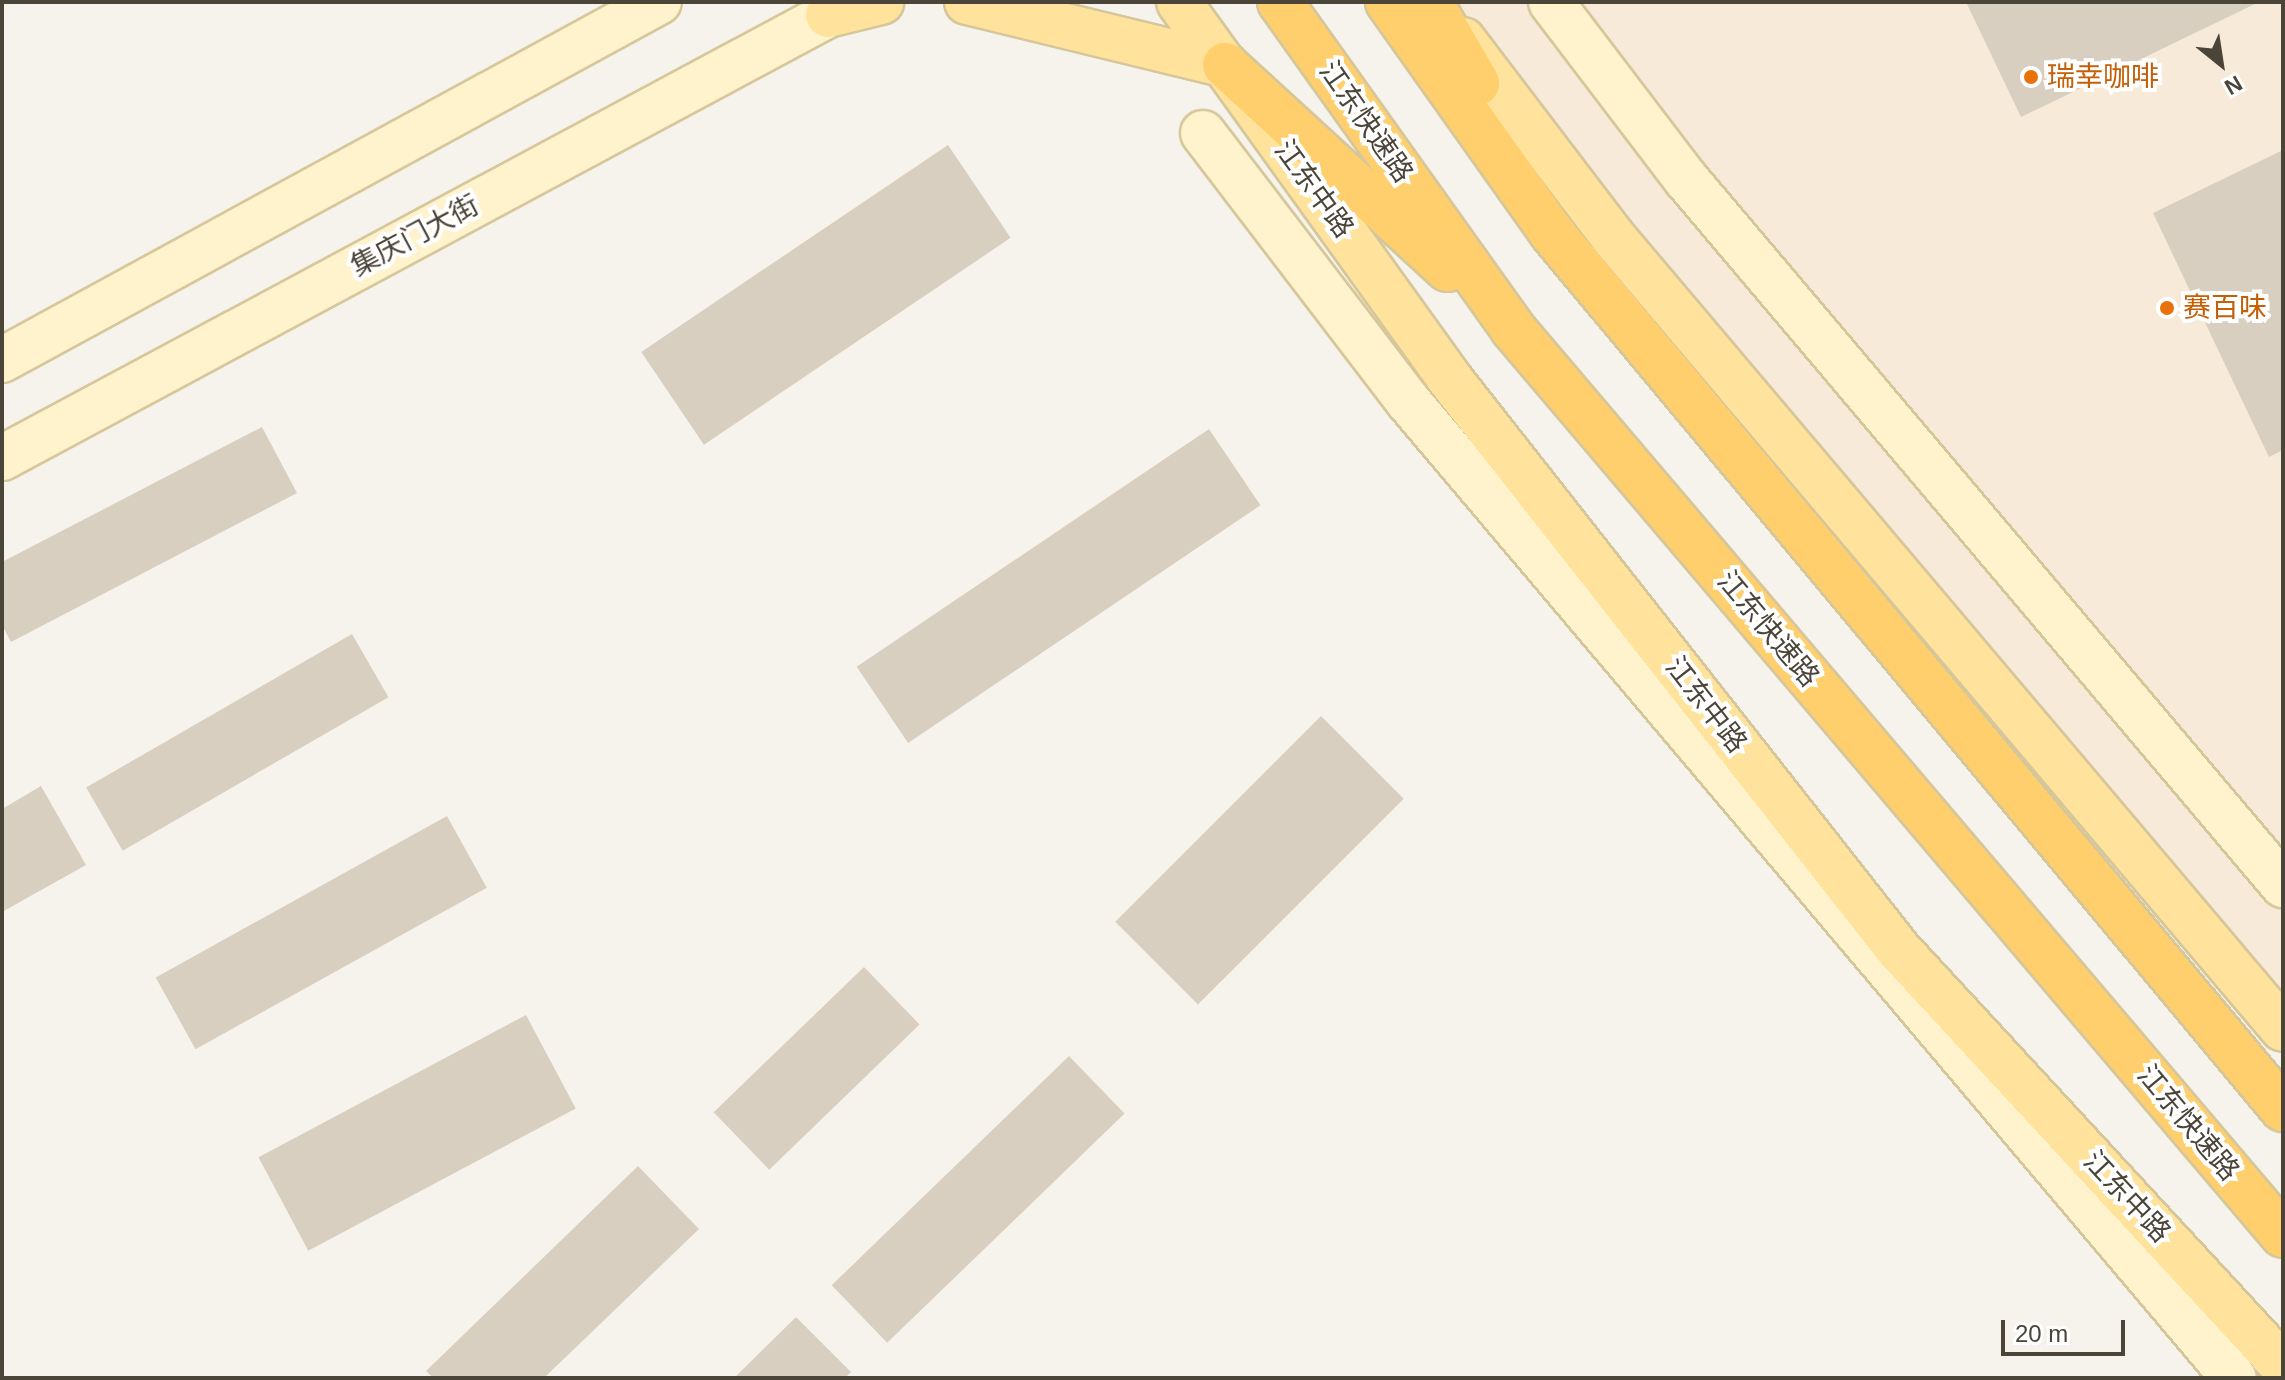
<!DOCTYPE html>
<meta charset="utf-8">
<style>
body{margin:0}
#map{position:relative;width:2285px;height:1380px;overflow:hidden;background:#f6f3ec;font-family:Arial,"Noto Sans SC",sans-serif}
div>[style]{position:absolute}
.commercial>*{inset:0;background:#f7ead8}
.building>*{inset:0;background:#d8cfc1;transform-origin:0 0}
.roads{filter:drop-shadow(2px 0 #d6c79b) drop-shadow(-2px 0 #d6c79b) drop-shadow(0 2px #d6c79b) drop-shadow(0 -2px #d6c79b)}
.secondary>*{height:44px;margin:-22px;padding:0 22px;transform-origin:22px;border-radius:22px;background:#fff3cd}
.primary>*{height:44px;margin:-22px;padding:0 22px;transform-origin:22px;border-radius:22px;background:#ffe39c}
.highway>*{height:44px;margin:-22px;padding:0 22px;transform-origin:22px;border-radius:22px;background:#ffcf6e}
.dots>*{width:22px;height:22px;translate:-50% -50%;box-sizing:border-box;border:4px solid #fff;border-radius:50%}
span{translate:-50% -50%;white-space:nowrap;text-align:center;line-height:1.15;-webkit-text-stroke:8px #fff;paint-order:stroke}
.food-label{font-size:28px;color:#c56008}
.left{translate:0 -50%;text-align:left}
.street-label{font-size:28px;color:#4b4439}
.frame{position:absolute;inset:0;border:4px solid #4b4439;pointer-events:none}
.north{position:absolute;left:2181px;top:24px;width:80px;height:80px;-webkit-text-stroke:6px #fff;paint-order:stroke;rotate:150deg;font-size:22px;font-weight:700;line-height:32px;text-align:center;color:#4b4439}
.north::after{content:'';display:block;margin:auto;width:28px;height:36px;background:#4b4439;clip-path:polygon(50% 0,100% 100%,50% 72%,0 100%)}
.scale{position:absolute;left:2001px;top:1320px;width:124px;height:36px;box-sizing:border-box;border:4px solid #4b4439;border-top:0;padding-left:10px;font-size:24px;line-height:28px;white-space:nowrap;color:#4b4439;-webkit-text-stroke:6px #fff;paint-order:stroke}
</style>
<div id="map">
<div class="commercial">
<i style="clip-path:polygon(1434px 2px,2283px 2px,2283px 1029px)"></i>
</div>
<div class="building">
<i style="clip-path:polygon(1966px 2px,2259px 2px,2021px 117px)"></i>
<i style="left:948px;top:145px;width:112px;height:370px;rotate:56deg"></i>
<i style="clip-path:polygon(2283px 150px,2283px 450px,2269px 457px,2153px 213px)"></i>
<i style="clip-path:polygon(262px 427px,297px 493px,11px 642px,2px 625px,2px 562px)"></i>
<i style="left:1209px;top:429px;width:92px;height:425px;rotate:56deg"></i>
<i style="left:352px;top:634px;width:73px;height:307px;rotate:60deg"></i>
<i style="left:1321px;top:716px;width:117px;height:291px;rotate:45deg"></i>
<i style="clip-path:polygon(41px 786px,86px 865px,2px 912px,2px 809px)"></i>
<i style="left:447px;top:816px;width:82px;height:333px;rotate:61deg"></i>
<i style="left:864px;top:967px;width:80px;height:209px;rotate:46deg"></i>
<i style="left:526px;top:1015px;width:106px;height:303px;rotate:62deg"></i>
<i style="left:1069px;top:1056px;width:80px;height:330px;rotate:46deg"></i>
<i style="clip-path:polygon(638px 1166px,699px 1229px,544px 1378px,433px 1378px,426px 1371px)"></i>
<i style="clip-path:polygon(796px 1317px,851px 1372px,845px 1378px,734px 1378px)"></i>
</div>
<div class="roads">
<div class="secondary">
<i style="left:1551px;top:2px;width:223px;rotate:52.7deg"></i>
<i style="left:1686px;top:179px;width:925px;rotate:49.78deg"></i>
<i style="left:1203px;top:133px;width:337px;rotate:52.6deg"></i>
<i style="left:1408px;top:401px;width:1279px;rotate:49.79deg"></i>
<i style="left:2px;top:360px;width:748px;rotate:-28.59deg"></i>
<i style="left:2px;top:458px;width:937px;rotate:-28.21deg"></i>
</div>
<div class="primary">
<i style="left:967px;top:2px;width:266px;rotate:13.7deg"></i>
<i style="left:1179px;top:2px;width:463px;rotate:54.3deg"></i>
<i style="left:1449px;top:378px;width:726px;rotate:51.82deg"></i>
<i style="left:1898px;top:949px;width:568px;rotate:47.28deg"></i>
<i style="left:828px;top:15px;width:55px;rotate:-13.8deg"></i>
<i style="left:1463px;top:40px;width:248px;rotate:52.7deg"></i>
<i style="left:1613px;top:237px;width:1037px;rotate:49.77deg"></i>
</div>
<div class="highway">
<i style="left:1280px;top:2px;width:402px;rotate:54.5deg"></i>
<i style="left:1513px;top:329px;width:1189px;rotate:49.64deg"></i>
<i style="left:1388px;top:2px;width:283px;rotate:54.6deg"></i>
<i style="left:1552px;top:233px;width:1141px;rotate:50.16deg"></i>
<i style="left:1430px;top:2px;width:94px;rotate:59.9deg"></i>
<i style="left:1225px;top:65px;width:302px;rotate:42.5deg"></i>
</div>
</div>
<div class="dots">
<i style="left:2031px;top:77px;background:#e8710a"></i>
<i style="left:2167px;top:308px;background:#e8710a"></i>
</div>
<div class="food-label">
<span class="left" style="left:2047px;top:77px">瑞幸咖啡</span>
<span class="left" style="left:2183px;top:308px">赛百味</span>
</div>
<div class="street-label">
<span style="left:1366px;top:122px;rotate:55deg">江东快速路</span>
<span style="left:1314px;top:189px;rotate:54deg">江东中路</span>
<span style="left:415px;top:236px;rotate:-28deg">集庆门大街</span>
<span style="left:1768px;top:629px;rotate:50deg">江东快速路</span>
<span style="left:1706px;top:705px;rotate:52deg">江东中路</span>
<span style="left:2188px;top:1123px;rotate:50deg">江东快速路</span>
<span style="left:2127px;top:1197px;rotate:47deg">江东中路</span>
</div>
<div class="frame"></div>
<div class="north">N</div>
<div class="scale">20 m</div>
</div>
